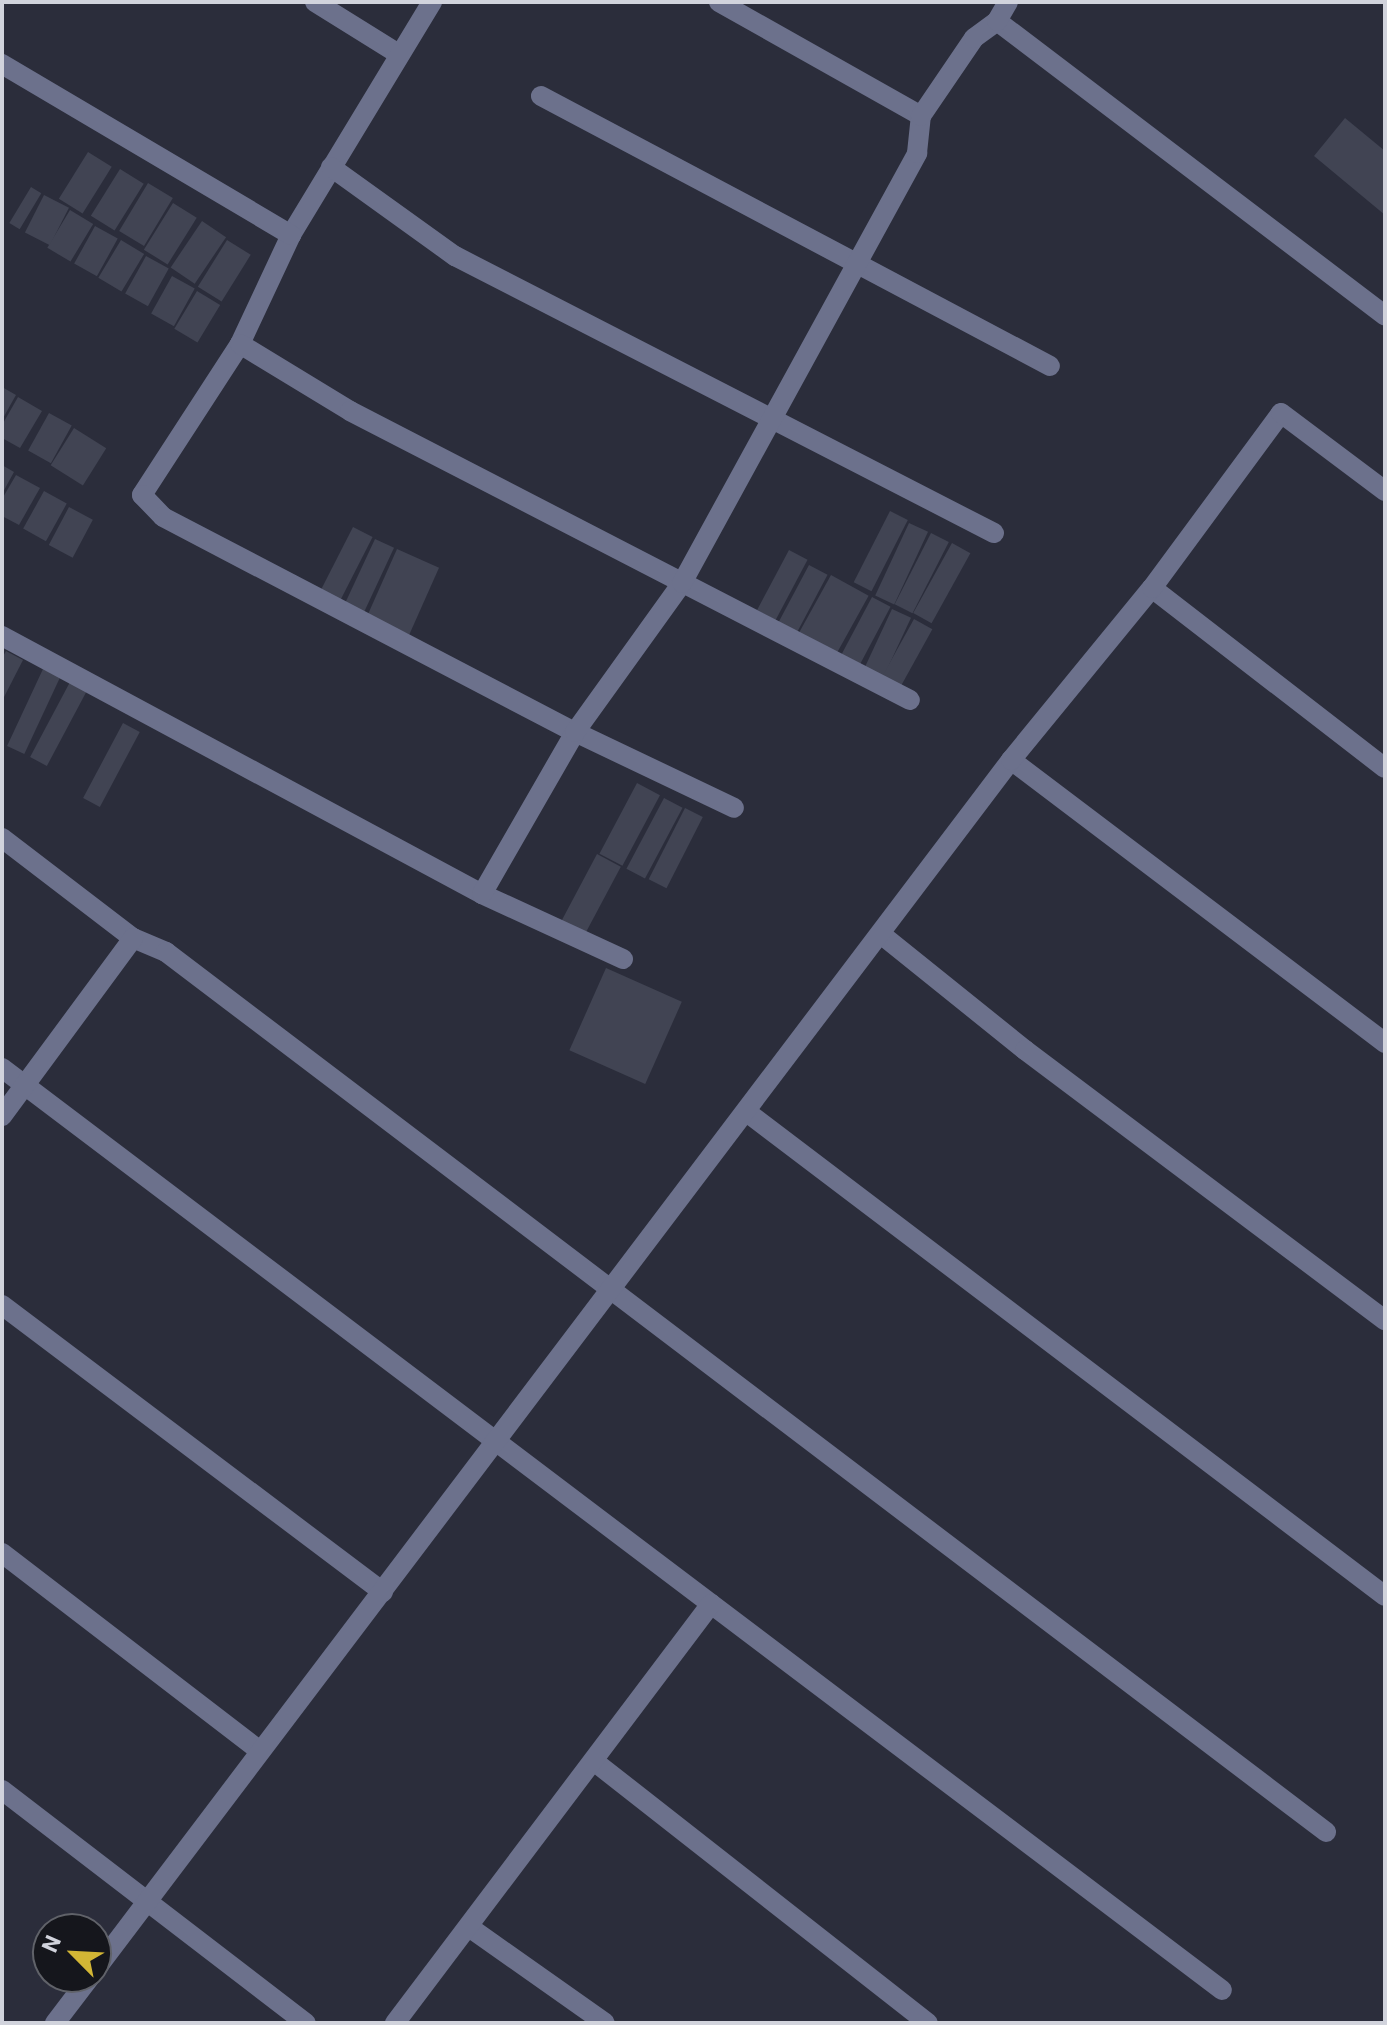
<!DOCTYPE html>
<style>
body{margin:0}
#map{position:relative;width:1387px;height:2025px;overflow:hidden;background:#2b2d3b;font-family:Roboto,sans-serif}
div>[style]{position:absolute}
.building>*{inset:0;background:#414453;transform-origin:0 0}
.minor>*{height:20px;margin:-10px;padding:0 10px;transform-origin:10px;border-radius:10px;background:#6c718c}
span{translate:-50% -50%;white-space:nowrap;text-align:center;line-height:1.15;-webkit-text-stroke:7px #15161c;paint-order:stroke}
.frame{position:absolute;inset:0;border:4px solid #d1d3dc;pointer-events:none}
.north{position:absolute;left:32px;top:1913px;width:80px;height:80px;box-sizing:border-box;background:#15161c;border:2px solid #606269;border-radius:50%;rotate:294deg;font-size:22px;font-weight:700;line-height:32px;text-align:center;color:#d1d3dc}
.north::after{content:'';display:block;margin:auto;width:28px;height:36px;background:#d3b635;clip-path:polygon(50% 0,100% 100%,50% 72%,0 100%)}
</style>
<div id="map">
<div class="building">
<i style="clip-path:polygon(1345px 118px,1385px 151px,1385px 215px,1314px 156px)"></i>
<i style="left:88px;top:152px;width:28px;height:55px;rotate:32deg"></i>
<i style="left:120px;top:169px;width:28px;height:55px;rotate:32deg"></i>
<i style="left:148px;top:183px;width:29px;height:56px;rotate:31deg"></i>
<i style="left:31px;top:187px;width:12px;height:42px;rotate:31deg"></i>
<i style="left:44px;top:195px;width:28px;height:42px;rotate:27deg"></i>
<i style="left:173px;top:203px;width:28px;height:55px;rotate:32deg"></i>
<i style="left:70px;top:210px;width:27px;height:44px;rotate:31deg"></i>
<i style="left:202px;top:221px;width:29px;height:56px;rotate:34deg"></i>
<i style="left:95px;top:226px;width:26px;height:43px;rotate:29deg"></i>
<i style="left:121px;top:240px;width:27px;height:44px;rotate:31deg"></i>
<i style="left:227px;top:240px;width:28px;height:55px;rotate:32deg"></i>
<i style="left:146px;top:256px;width:26px;height:43px;rotate:29deg"></i>
<i style="left:172px;top:276px;width:26px;height:43px;rotate:29deg"></i>
<i style="left:197px;top:291px;width:27px;height:44px;rotate:31deg"></i>
<i style="clip-path:polygon(2px 387px,16px 395px,2px 420px)"></i>
<i style="clip-path:polygon(18px 397px,42px 411px,20px 448px,2px 438px,2px 425px)"></i>
<i style="left:49px;top:413px;width:26px;height:43px;rotate:29deg"></i>
<i style="left:74px;top:428px;width:38px;height:44px;rotate:32deg"></i>
<i style="clip-path:polygon(2px 465px,14px 472px,2px 494px)"></i>
<i style="clip-path:polygon(16px 475px,40px 488px,19px 525px,2px 516px,2px 499px)"></i>
<i style="left:44px;top:491px;width:26px;height:43px;rotate:29deg"></i>
<i style="left:69px;top:507px;width:27px;height:43px;rotate:28deg"></i>
<i style="left:890px;top:511px;width:20px;height:80px;rotate:27deg"></i>
<i style="left:909px;top:523px;width:21px;height:80px;rotate:25deg"></i>
<i style="left:353px;top:527px;width:22px;height:73px;rotate:27deg"></i>
<i style="left:931px;top:533px;width:20px;height:80px;rotate:27deg"></i>
<i style="left:375px;top:539px;width:21px;height:73px;rotate:25deg"></i>
<i style="left:952px;top:543px;width:21px;height:80px;rotate:29deg"></i>
<i style="left:397px;top:549px;width:46px;height:73px;rotate:24deg"></i>
<i style="left:789px;top:550px;width:21px;height:68px;rotate:28deg"></i>
<i style="left:809px;top:565px;width:21px;height:68px;rotate:28deg"></i>
<i style="left:831px;top:575px;width:43px;height:68px;rotate:29deg"></i>
<i style="left:872px;top:597px;width:21px;height:67px;rotate:28deg"></i>
<i style="left:892px;top:609px;width:21px;height:67px;rotate:25deg"></i>
<i style="left:914px;top:619px;width:21px;height:68px;rotate:29deg"></i>
<i style="clip-path:polygon(6px 651px,23px 660px,2px 701px,2px 658px)"></i>
<i style="left:43px;top:669px;width:19px;height:85px;rotate:25deg"></i>
<i style="left:70px;top:682px;width:19px;height:85px;rotate:28deg"></i>
<i style="left:123px;top:723px;width:19px;height:85px;rotate:28deg"></i>
<i style="left:637px;top:783px;width:26px;height:80px;rotate:28deg"></i>
<i style="left:664px;top:798px;width:21px;height:80px;rotate:28deg"></i>
<i style="left:685px;top:808px;width:20px;height:80px;rotate:27deg"></i>
<i style="left:597px;top:854px;width:27px;height:80px;rotate:28deg"></i>
<i style="left:606px;top:968px;width:83px;height:90px;rotate:24deg"></i>
</div>
<div class="minor">
<i style="left:315px;top:2px;width:97px;rotate:31.9deg"></i>
<i style="left:432px;top:2px;width:272px;rotate:121.2deg"></i>
<i style="left:291px;top:235px;width:120px;rotate:115.1deg"></i>
<i style="left:240px;top:344px;width:180px;rotate:123deg"></i>
<i style="left:142px;top:495px;width:30px;rotate:46deg"></i>
<i style="left:163px;top:517px;width:465px;rotate:27.6deg"></i>
<i style="left:575px;top:732px;width:176px;rotate:25.5deg"></i>
<i style="left:719px;top:2px;width:232px;rotate:29.4deg"></i>
<i style="left:997px;top:21px;width:487px;rotate:37.2deg"></i>
<i style="left:2px;top:64px;width:336px;rotate:30.6deg"></i>
<i style="left:541px;top:96px;width:576px;rotate:27.94deg"></i>
<i style="left:331px;top:167px;width:153px;rotate:35.7deg"></i>
<i style="left:455px;top:256px;width:606px;rotate:27.2deg"></i>
<i style="left:240px;top:344px;width:129px;rotate:31.3deg"></i>
<i style="left:350px;top:411px;width:630px;rotate:27.3deg"></i>
<i style="left:1152px;top:588px;width:294px;rotate:37.7deg"></i>
<i style="left:2px;top:636px;width:545px;rotate:28.26deg"></i>
<i style="left:1011px;top:760px;width:469px;rotate:37.1deg"></i>
<i style="left:2px;top:838px;width:165px;rotate:37.4deg"></i>
<i style="left:133px;top:938px;width:36px;rotate:23deg"></i>
<i style="left:166px;top:952px;width:1456px;rotate:37.18deg"></i>
<i style="left:882px;top:935px;width:184px;rotate:38.8deg"></i>
<i style="left:1025px;top:1050px;width:450px;rotate:36.9deg"></i>
<i style="left:623px;top:959px;width:155px;rotate:-155.3deg"></i>
<i style="left:482px;top:894px;width:187px;rotate:-60.1deg"></i>
<i style="left:575px;top:732px;width:183px;rotate:-54.3deg"></i>
<i style="left:682px;top:583px;width:490px;rotate:-61.3deg"></i>
<i style="left:917px;top:153px;width:37px;rotate:-84deg"></i>
<i style="left:921px;top:116px;width:94px;rotate:-55.8deg"></i>
<i style="left:974px;top:38px;width:29px;rotate:-36deg"></i>
<i style="left:997px;top:21px;width:22px;rotate:-60deg"></i>
<i style="left:2px;top:1068px;width:1529px;rotate:37.08deg"></i>
<i style="left:748px;top:1113px;width:799px;rotate:37.17deg"></i>
<i style="left:2px;top:1116px;width:221px;rotate:-53.6deg"></i>
<i style="left:2px;top:1305px;width:477px;rotate:37deg"></i>
<i style="left:2px;top:1553px;width:325px;rotate:37.5deg"></i>
<i style="left:595px;top:1762px;width:423px;rotate:38.1deg"></i>
<i style="left:2px;top:1790px;width:383px;rotate:37.5deg"></i>
<i style="left:469px;top:1927px;width:166px;rotate:35.2deg"></i>
<i style="left:96px;top:1969px;width:1516px;rotate:-52.88deg"></i>
<i style="left:1011px;top:760px;width:222px;rotate:-50.7deg"></i>
<i style="left:1152px;top:588px;width:217px;rotate:-53.6deg"></i>
<i style="left:1281px;top:413px;width:130px;rotate:36.9deg"></i>
<i style="left:55px;top:2023px;width:58px;rotate:-52.7deg"></i>
<i style="left:395px;top:2023px;width:525px;rotate:-52.98deg"></i>
</div>
<div class="frame"></div>
<div class="north">N</div>
</div>
